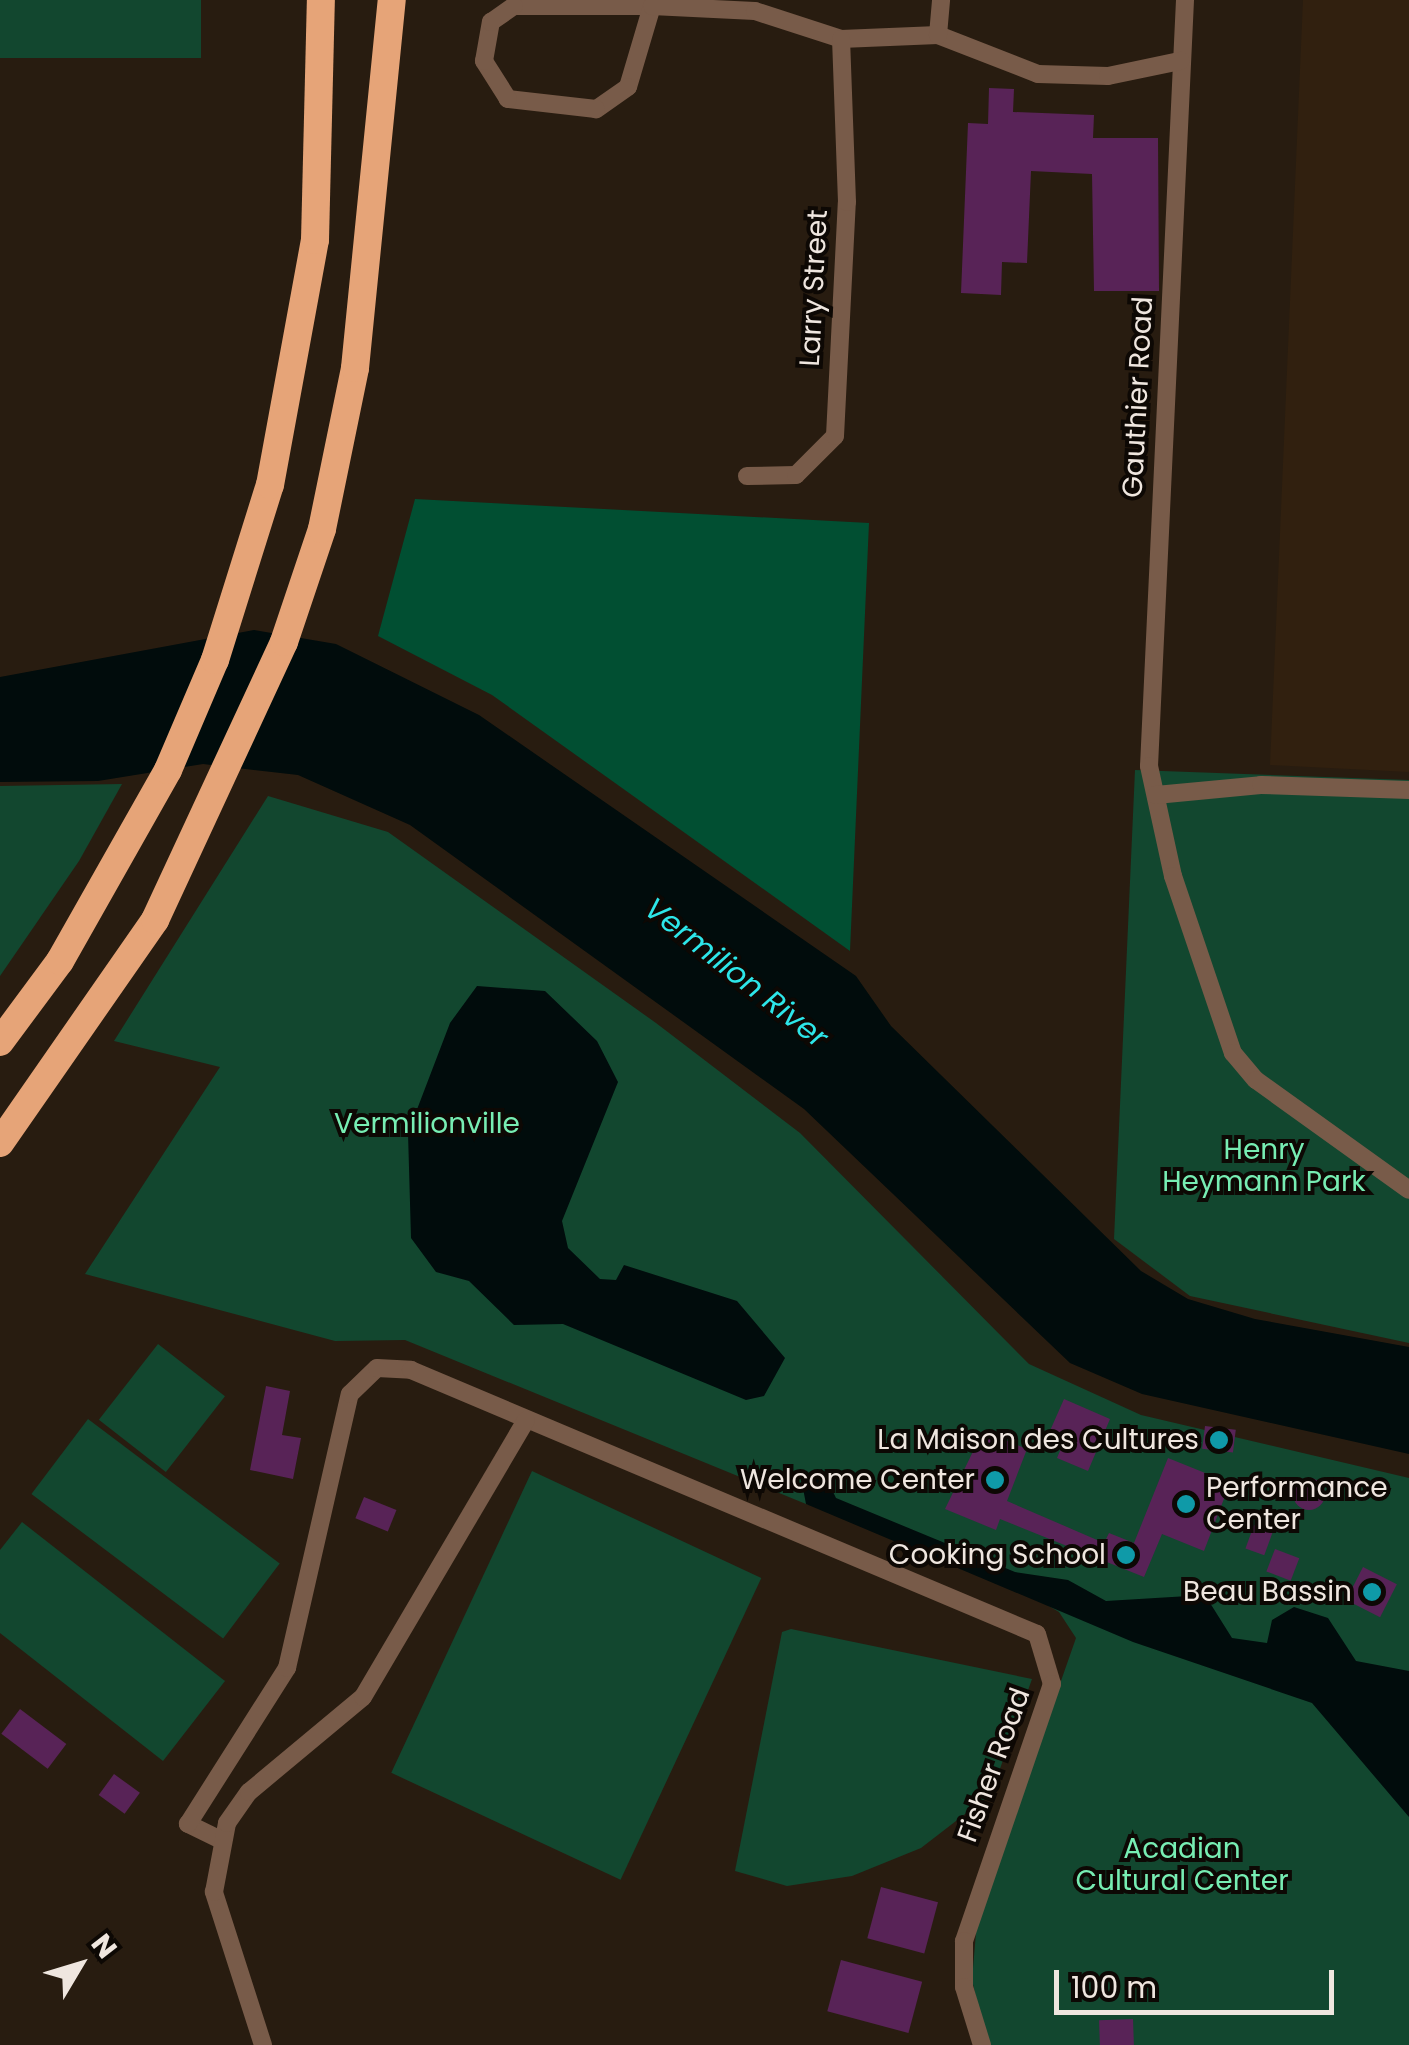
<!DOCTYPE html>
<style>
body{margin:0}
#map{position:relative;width:1409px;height:2045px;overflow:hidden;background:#281c10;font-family:Poppins,sans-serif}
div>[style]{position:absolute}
.built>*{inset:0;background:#31200f}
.green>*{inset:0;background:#12472f;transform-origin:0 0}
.forest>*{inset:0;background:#014f32}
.water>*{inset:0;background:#010c0c}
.building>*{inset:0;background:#582357;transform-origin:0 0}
.round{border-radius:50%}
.minor>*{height:18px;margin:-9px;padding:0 9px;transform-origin:9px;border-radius:9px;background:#785b49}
.trunk>*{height:28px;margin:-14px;padding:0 14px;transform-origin:14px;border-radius:14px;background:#e6a478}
.dots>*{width:28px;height:28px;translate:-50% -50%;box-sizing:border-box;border:5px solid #0d0804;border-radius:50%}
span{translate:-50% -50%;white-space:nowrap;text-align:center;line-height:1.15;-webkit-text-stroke:8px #0d0804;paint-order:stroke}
.street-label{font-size:28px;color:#efe6df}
.park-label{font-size:28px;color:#77edb3}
.poi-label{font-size:28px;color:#efe6df}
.right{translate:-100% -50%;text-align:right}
.left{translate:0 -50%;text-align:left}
.water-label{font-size:30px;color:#2de6e9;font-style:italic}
.north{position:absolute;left:30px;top:1915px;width:100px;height:100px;-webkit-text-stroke:8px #0d0804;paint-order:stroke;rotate:52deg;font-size:28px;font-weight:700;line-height:40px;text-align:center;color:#efe6df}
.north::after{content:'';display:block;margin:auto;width:35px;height:45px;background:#efe6df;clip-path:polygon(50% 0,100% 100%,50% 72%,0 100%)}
.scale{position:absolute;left:1054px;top:1970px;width:280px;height:45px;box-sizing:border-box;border:5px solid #efe6df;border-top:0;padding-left:12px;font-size:30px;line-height:35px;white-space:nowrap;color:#efe6df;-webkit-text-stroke:8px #0d0804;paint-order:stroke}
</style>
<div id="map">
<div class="built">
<i style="clip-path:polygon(1303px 0,1409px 0,1409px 772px,1270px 765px)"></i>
</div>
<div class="green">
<i style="left:0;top:0;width:201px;height:58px"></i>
<i style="clip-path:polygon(1135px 770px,1409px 780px,1409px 1343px,1190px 1296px,1114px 1239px)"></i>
<i style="clip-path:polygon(122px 784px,79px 861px,0 976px,0 786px)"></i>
<i style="clip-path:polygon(268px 796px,388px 832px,656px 1023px,800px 1133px,1029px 1364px,1141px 1415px,1409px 1478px,1409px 2045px,987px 2045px,972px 1980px,977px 1921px,1076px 1638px,1059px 1612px,940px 1541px,806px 1504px,405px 1340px,335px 1341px,85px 1274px,220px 1067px,114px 1041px)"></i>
<i style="left:158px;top:1344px;width:85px;height:96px;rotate:38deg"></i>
<i style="left:88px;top:1419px;width:240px;height:94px;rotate:37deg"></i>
<i style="left:532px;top:1471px;width:253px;height:333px;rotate:25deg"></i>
<i style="clip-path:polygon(22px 1522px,225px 1681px,163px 1761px,0 1633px,0 1550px)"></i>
<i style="clip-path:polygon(791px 1629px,1032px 1679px,991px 1794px,921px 1848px,852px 1876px,787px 1886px,735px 1871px,782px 1632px)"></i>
</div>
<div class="forest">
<i style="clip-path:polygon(415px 499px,869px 523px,850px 951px,492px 695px,378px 636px)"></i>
</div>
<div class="water">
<i style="clip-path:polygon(254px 630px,336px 644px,479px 715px,856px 976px,891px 1026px,1141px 1271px,1188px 1299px,1255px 1319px,1409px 1347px,1409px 1454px,1142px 1394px,1070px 1363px,804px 1109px,410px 825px,298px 775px,203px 764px,98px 781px,0 782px,0 677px)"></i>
<i style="clip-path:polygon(477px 986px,545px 991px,597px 1041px,618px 1082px,562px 1221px,568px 1248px,600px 1279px,616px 1280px,624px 1265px,737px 1301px,785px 1358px,764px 1396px,746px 1400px,563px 1324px,514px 1325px,469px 1281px,436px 1272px,411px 1238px,408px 1133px,450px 1023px)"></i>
<i style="clip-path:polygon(822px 1469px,836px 1498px,1015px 1572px,1068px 1580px,1106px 1601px,1205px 1595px,1232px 1638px,1267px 1643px,1272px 1620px,1294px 1607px,1328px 1618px,1356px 1661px,1409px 1671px,1409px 1817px,1312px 1703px,1133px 1642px,806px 1504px,801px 1478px)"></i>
</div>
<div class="building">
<i style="clip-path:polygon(989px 88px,1014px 89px,1013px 112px,1094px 115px,1093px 138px,1158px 138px,1159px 291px,1094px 291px,1092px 174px,1031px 171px,1027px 263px,1002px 262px,1001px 295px,961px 293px,968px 123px,988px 124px)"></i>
<i style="clip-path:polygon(266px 1386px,290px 1391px,282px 1435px,301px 1438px,293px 1479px,250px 1470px)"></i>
<i style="clip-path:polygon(1064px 1399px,1110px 1419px,1088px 1471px,1057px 1458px,1065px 1439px,1049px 1433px)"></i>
<i style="left:1205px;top:1426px;width:31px;height:23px;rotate:7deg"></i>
<i style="clip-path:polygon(983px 1431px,1027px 1449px,1007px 1501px,1104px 1543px,1109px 1533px,1134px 1543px,1168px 1458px,1230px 1483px,1204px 1551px,1162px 1534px,1144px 1577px,1000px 1519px,996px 1530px,945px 1509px)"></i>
<i class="round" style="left:1293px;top:1478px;width:32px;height:32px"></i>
<i style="left:364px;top:1497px;width:35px;height:23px;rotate:22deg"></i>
<i style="left:1254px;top:1525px;width:20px;height:25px;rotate:20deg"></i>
<i style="left:1275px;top:1549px;width:26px;height:24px;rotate:21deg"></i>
<i style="left:1363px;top:1567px;width:38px;height:37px;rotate:27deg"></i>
<i style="left:20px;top:1709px;width:58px;height:31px;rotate:37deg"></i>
<i style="left:114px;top:1774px;width:32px;height:26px;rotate:36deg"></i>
<i style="left:881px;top:1887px;width:59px;height:53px;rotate:15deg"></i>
<i style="left:841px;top:1960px;width:84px;height:53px;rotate:15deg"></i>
<i style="left:1133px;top:2019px;width:26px;height:34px;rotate:88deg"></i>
</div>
<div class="minor">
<i style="left:1185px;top:0;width:767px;rotate:92.69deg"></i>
<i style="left:1149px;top:766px;width:113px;rotate:77.7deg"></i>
<i style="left:1173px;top:876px;width:187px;rotate:71.3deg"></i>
<i style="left:1233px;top:1053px;width:35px;rotate:50deg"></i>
<i style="left:1256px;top:1080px;width:188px;rotate:35.7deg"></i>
<i style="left:514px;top:6px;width:138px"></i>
<i style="left:652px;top:6px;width:84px;rotate:106.5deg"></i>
<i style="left:628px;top:87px;width:39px;rotate:145deg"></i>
<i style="left:596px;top:109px;width:89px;rotate:-173.5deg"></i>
<i style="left:508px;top:99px;width:45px;rotate:-122.3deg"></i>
<i style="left:484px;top:61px;width:40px;rotate:-80deg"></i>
<i style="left:491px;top:22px;width:28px;rotate:-35deg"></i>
<i style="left:652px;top:6px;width:103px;rotate:2.8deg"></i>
<i style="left:755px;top:11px;width:90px;rotate:18deg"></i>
<i style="left:841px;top:39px;width:97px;rotate:-2.4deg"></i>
<i style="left:938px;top:35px;width:107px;rotate:21.3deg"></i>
<i style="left:1038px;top:74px;width:70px;rotate:1.6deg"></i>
<i style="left:1108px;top:76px;width:74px;rotate:-11.8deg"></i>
<i style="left:938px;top:35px;width:35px;rotate:-85deg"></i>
<i style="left:747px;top:476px;width:49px;rotate:-1.2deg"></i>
<i style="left:796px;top:475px;width:55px;rotate:-45deg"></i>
<i style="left:835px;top:436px;width:234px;rotate:-87.1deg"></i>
<i style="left:847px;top:202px;width:163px;rotate:-92.1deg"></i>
<i style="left:1156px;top:795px;width:105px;rotate:-5.4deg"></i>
<i style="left:1261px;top:785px;width:148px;rotate:1.9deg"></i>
<i style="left:221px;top:1840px;width:37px;rotate:-154deg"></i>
<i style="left:188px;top:1824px;width:185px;rotate:-57.6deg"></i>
<i style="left:287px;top:1668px;width:281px;rotate:-77.1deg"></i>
<i style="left:350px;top:1394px;width:37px;rotate:-44deg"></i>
<i style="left:377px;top:1368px;width:34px;rotate:3deg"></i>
<i style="left:411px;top:1370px;width:679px;rotate:22.87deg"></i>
<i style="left:1037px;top:1634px;width:52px;rotate:73.3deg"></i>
<i style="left:1052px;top:1684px;width:272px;rotate:108.9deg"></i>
<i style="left:964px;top:1941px;width:46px;rotate:90deg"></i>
<i style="left:964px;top:1987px;width:61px;rotate:72.8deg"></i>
<i style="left:263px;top:2045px;width:161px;rotate:-107.8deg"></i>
<i style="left:214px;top:1892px;width:70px;rotate:-79.3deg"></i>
<i style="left:227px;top:1823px;width:38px;rotate:-55deg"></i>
<i style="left:249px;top:1792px;width:148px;rotate:-39.8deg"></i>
<i style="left:363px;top:1697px;width:321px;rotate:-59.5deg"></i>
</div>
<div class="trunk">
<i style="left:0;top:1042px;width:101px;rotate:-53.5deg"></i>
<i style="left:60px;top:961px;width:219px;rotate:-60.5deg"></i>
<i style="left:168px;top:770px;width:120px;rotate:-66.9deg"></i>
<i style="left:215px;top:660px;width:183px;rotate:-72.6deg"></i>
<i style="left:270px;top:485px;width:249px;rotate:-79.6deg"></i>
<i style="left:315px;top:240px;width:240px;rotate:-88.6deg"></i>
<i style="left:0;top:1143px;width:272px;rotate:-55.2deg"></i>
<i style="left:155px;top:920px;width:306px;rotate:-65.1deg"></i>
<i style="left:284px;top:642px;width:119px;rotate:-71.4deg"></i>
<i style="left:322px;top:529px;width:164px;rotate:-78.4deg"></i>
<i style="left:355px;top:368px;width:370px;rotate:-84.3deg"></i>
</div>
<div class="dots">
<i style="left:1219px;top:1440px;background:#0f9aa8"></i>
<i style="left:995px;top:1480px;background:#0f9aa8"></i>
<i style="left:1186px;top:1504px;background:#0f9aa8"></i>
<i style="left:1126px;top:1555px;background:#0f9aa8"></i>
<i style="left:1372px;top:1592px;background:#0f9aa8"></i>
</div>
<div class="street-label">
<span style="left:814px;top:288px;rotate:-87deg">Larry Street</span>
<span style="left:1138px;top:397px;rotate:-87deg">Gauthier Road</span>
<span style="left:994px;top:1765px;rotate:-70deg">Fisher Road</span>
</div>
<div class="park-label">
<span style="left:427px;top:1124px">Vermilionville</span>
<span style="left:1264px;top:1166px">Henry<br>Heymann Park</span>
<span style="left:1182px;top:1865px">Acadian<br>Cultural Center</span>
</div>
<div class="poi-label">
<span class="right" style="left:1199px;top:1440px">La Maison des Cultures</span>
<span class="right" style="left:975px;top:1480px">Welcome Center</span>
<span class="left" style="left:1206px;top:1504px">Performance<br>Center</span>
<span class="right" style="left:1106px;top:1555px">Cooking School</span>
<span class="right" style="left:1352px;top:1592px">Beau Bassin</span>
</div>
<div class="water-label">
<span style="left:736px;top:973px;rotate:38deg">Vermilion River</span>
</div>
<div class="north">N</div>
<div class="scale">100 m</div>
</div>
